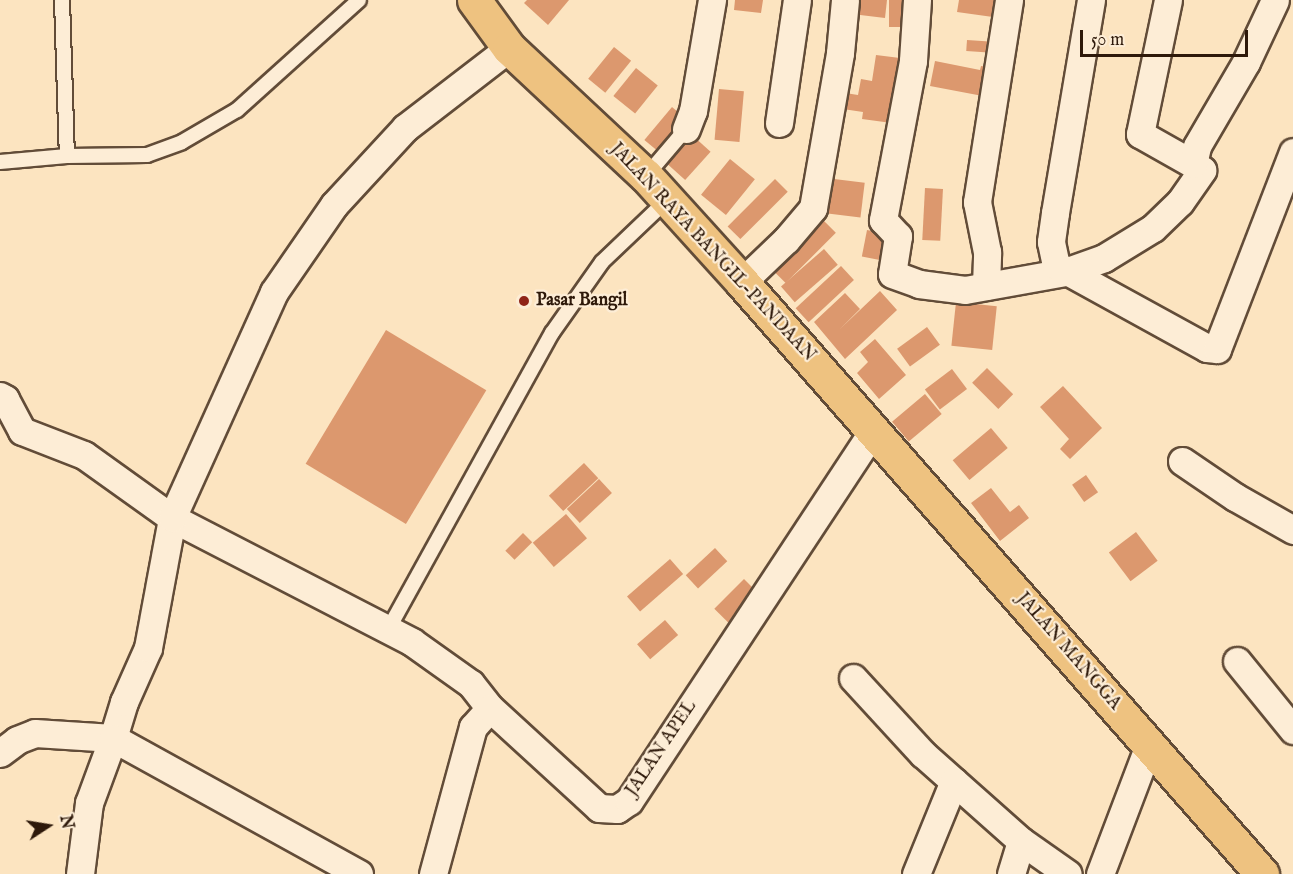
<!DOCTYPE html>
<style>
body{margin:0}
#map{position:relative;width:1293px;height:874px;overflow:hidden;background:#fce4c0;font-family:"IM FELL English",serif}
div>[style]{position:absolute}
.building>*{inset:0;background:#dc986e;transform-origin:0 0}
.roads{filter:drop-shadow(2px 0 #624c38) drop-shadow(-2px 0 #624c38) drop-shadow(0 2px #624c38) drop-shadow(0 -2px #624c38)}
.lane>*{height:14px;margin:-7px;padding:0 7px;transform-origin:7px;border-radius:7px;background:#fdedd6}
.street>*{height:27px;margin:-13.5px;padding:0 13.5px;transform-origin:13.5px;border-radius:13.5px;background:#fdedd6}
.primary>*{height:33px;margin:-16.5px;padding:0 16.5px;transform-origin:16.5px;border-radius:16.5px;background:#eec280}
.dots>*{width:16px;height:16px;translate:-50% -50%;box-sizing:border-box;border:3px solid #fdedd6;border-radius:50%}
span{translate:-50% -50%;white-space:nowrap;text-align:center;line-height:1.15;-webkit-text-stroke:4.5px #fdedd6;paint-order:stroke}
.street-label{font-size:18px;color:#2e190a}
.poi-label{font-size:18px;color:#2e190a;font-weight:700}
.left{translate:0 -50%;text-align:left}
.north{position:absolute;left:18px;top:796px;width:60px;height:60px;-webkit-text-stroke:4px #fdedd6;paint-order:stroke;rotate:78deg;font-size:16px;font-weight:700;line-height:24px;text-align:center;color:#2e190a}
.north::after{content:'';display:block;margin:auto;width:21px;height:27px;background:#2e190a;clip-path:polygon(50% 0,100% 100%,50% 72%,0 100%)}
.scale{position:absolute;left:1080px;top:30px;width:168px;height:27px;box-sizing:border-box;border:3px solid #2e190a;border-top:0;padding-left:8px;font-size:18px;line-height:21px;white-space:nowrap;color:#2e190a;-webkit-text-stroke:4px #fdedd6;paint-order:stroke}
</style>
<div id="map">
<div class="building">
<i style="clip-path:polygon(527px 0,569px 0,548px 25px,524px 3px)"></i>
<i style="clip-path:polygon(735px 0,763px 0,761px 13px,734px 10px)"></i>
<i style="clip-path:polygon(853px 0,887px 0,885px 18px,852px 14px)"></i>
<i style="left:889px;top:0;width:22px;height:27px"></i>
<i style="clip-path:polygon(959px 0,1002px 0,1000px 18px,957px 12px)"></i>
<i style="left:967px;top:40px;width:26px;height:11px;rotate:4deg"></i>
<i style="left:614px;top:47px;width:22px;height:41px;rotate:39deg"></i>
<i style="clip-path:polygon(876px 55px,908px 59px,899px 124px,862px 119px,863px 112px,836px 108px,839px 92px,858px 95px,861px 79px,872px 81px)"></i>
<i style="clip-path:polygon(935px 61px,980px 70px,981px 66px,994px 68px,988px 97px,930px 86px)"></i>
<i style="left:636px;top:68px;width:28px;height:36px;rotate:39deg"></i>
<i style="left:719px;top:89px;width:25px;height:51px;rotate:5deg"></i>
<i style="left:672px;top:107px;width:17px;height:43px;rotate:40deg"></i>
<i style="left:692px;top:135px;width:25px;height:38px;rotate:42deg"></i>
<i style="left:730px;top:159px;width:32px;height:46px;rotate:39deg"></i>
<i style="left:826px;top:178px;width:39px;height:35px;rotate:7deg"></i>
<i style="left:775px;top:179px;width:18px;height:67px;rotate:45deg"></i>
<i style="left:925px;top:188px;width:18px;height:52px;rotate:3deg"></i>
<i style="left:821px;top:218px;width:21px;height:71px;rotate:45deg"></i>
<i style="left:867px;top:230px;width:26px;height:27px;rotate:11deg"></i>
<i style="left:824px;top:249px;width:21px;height:57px;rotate:49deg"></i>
<i style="left:841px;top:266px;width:19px;height:62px;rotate:47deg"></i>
<i style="clip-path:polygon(880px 291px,897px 310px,845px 359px,814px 322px,845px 293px,860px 309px,840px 329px)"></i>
<i style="left:956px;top:302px;width:41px;height:44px;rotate:6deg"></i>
<i style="left:927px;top:327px;width:22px;height:37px;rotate:54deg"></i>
<i style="left:386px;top:330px;width:117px;height:156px;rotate:31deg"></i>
<i style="clip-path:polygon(875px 339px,906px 375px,879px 399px,857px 373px,868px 362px,860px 352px)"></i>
<i style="left:987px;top:368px;width:37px;height:21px;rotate:45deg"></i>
<i style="left:952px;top:369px;width:25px;height:34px;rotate:53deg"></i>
<i style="clip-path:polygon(1063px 386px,1102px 428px,1070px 459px,1060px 449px,1069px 439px,1040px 407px)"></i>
<i style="left:925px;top:394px;width:26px;height:43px;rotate:50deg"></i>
<i style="left:991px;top:428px;width:26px;height:50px;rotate:50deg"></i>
<i style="left:584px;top:463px;width:21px;height:48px;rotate:47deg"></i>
<i style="left:1086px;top:475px;width:21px;height:17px;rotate:55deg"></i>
<i style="left:599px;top:479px;width:19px;height:44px;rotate:47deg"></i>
<i style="clip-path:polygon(991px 488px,1010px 512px,1019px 505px,1029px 518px,1000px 541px,971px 503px)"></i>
<i style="left:566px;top:514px;width:32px;height:44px;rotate:49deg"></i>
<i style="left:1136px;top:532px;width:36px;height:34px;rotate:53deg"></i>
<i style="left:523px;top:533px;width:13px;height:25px;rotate:45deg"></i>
<i style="left:715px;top:548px;width:18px;height:40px;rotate:47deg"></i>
<i style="left:670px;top:559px;width:20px;height:57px;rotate:49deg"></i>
<i style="left:744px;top:579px;width:20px;height:42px;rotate:45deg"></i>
<i style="left:665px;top:620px;width:20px;height:37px;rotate:49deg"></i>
</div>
<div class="roads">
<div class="lane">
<i style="left:62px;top:0;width:156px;rotate:88.2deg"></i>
<i style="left:67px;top:156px;width:80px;rotate:-0.7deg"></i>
<i style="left:147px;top:155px;width:37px;rotate:-20deg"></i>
<i style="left:182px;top:142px;width:64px;rotate:-30.2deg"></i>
<i style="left:237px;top:110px;width:164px;rotate:-42deg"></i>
<i style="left:0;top:162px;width:67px;rotate:-5.1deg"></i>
<i style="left:646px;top:176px;width:62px;rotate:-49.6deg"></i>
<i style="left:389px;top:628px;width:337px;rotate:-61.1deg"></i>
<i style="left:552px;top:333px;width:87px;rotate:-54.8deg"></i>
<i style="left:602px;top:262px;width:90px;rotate:-43.6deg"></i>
</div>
<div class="street">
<i style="left:917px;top:0;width:61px;rotate:93.8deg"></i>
<i style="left:913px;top:61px;width:162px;rotate:100.7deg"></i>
<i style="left:883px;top:220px;width:22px;rotate:47deg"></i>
<i style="left:898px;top:236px;width:38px;rotate:99deg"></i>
<i style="left:892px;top:274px;width:29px;rotate:20deg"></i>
<i style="left:919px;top:284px;width:46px;rotate:7.4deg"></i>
<i style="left:965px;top:290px;width:102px;rotate:-10.2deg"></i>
<i style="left:1065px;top:272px;width:41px;rotate:-19.7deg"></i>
<i style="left:1104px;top:258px;width:57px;rotate:-31.5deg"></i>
<i style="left:1153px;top:228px;width:37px;rotate:-44deg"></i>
<i style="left:1180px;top:202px;width:39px;rotate:-55deg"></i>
<i style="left:1202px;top:170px;width:11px;rotate:-146deg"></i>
<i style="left:1091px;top:0;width:216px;rotate:99.6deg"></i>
<i style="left:1055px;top:213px;width:29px;rotate:98deg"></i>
<i style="left:1051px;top:242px;width:24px;rotate:78deg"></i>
<i style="left:1056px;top:265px;width:172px;rotate:28.8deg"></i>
<i style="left:1207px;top:348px;width:10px;rotate:6deg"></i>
<i style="left:1217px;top:349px;width:211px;rotate:-68.9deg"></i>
<i style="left:1168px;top:0;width:137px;rotate:101.8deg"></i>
<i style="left:1140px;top:134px;width:61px;rotate:29.5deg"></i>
<i style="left:1193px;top:164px;width:18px;rotate:-77deg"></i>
<i style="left:1197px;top:146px;width:97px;rotate:-59.7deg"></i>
<i style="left:1246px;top:62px;width:68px;rotate:-64.9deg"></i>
<i style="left:779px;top:123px;width:124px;rotate:-81.7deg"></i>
<i style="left:686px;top:129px;width:19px;rotate:-69deg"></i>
<i style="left:693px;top:111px;width:113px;rotate:-80.3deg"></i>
<i style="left:742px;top:282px;width:61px;rotate:-43.7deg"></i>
<i style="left:786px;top:240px;width:42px;rotate:-49.8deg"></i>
<i style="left:813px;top:208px;width:157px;rotate:-80.1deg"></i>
<i style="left:840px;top:53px;width:53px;rotate:-84.6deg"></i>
<i style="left:986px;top:286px;width:34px;rotate:-88deg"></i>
<i style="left:987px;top:252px;width:51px;rotate:-101.3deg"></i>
<i style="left:977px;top:202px;width:205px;rotate:-81deg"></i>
<i style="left:0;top:396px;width:6px;rotate:31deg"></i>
<i style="left:5px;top:399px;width:36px;rotate:62deg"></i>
<i style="left:22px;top:431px;width:66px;rotate:21.2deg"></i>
<i style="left:84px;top:455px;width:108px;rotate:35.6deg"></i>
<i style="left:172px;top:518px;width:270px;rotate:27.3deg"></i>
<i style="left:412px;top:642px;width:72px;rotate:35.4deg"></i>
<i style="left:471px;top:684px;width:31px;rotate:52deg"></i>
<i style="left:1182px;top:461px;width:64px;rotate:34.2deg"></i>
<i style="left:1235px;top:497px;width:67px;rotate:29.6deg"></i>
<i style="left:1237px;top:661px;width:89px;rotate:50.9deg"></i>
<i style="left:853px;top:678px;width:103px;rotate:47.4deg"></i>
<i style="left:923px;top:754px;width:131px;rotate:41.6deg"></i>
<i style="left:1021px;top:841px;width:57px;rotate:35.1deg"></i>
<i style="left:0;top:753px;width:21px;rotate:-37deg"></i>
<i style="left:17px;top:740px;width:19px;rotate:-21deg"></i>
<i style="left:35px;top:733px;width:78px;rotate:3.7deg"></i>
<i style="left:113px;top:738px;width:38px;rotate:-73deg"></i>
<i style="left:124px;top:702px;width:59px;rotate:-66deg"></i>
<i style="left:148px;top:648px;width:132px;rotate:-79.5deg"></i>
<i style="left:172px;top:518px;width:248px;rotate:-65.7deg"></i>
<i style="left:274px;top:292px;width:106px;rotate:-55.4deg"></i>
<i style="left:334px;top:205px;width:105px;rotate:-47.3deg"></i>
<i style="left:405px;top:128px;width:131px;rotate:-37.6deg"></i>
<i style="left:80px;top:874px;width:72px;rotate:-82.8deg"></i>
<i style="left:89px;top:803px;width:69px;rotate:-69.7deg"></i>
<i style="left:113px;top:738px;width:281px;rotate:28.9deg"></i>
<i style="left:433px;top:874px;width:152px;rotate:-74.8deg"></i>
<i style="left:473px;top:727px;width:25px;rotate:-48deg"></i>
<i style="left:490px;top:708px;width:148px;rotate:42.5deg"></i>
<i style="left:599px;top:808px;width:18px;rotate:3deg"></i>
<i style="left:617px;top:809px;width:14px;rotate:-34deg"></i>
<i style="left:629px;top:801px;width:445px;rotate:-56.6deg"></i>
<i style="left:916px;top:874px;width:100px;rotate:-67.8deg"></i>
<i style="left:1011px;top:874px;width:34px;rotate:-73deg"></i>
<i style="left:1100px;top:874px;width:138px;rotate:-69.2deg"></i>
</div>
<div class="primary">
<i style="left:474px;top:0;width:59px;rotate:53.9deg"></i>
<i style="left:509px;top:48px;width:187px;rotate:43.1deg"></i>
<i style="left:646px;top:176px;width:143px;rotate:47.8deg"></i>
<i style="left:742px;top:282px;width:788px;rotate:48.7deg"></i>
</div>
</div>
<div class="dots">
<i style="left:524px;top:301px;background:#8f2418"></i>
</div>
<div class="street-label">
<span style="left:712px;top:253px;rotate:47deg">JALAN RAYA BANGIL-PANDAAN</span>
<span style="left:1068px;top:652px;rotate:49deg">JALAN MANGGA</span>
<span style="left:662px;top:749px;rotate:-56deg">JALAN APEL</span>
</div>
<div class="poi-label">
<span class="left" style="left:536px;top:301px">Pasar Bangil</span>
</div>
<div class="north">N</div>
<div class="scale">50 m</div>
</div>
